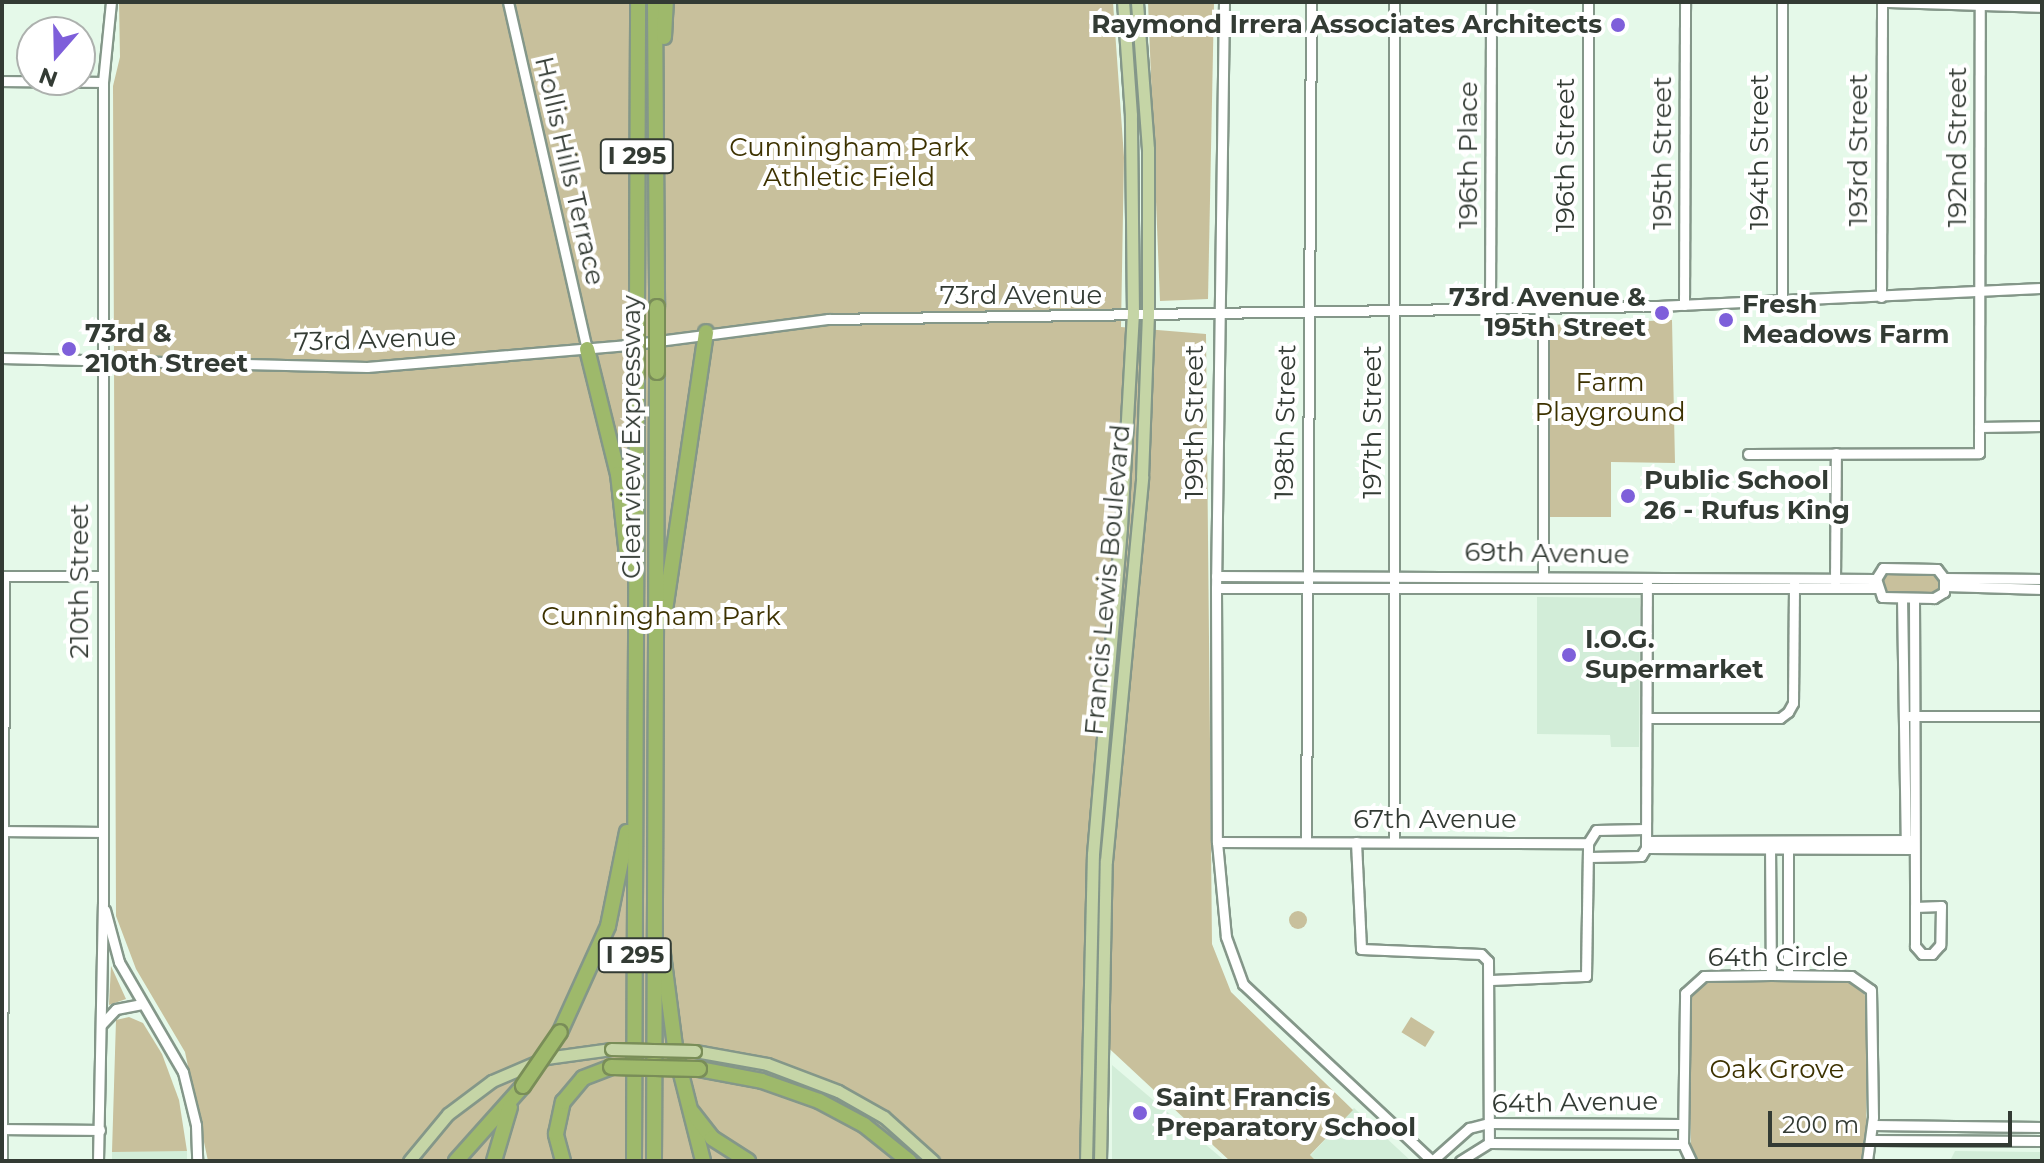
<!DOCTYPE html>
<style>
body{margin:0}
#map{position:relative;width:2044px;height:1163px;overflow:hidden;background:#e5f9e9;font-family:Montserrat,sans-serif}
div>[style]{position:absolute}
.built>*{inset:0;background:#d2edd8;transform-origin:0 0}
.green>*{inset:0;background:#c8c09c;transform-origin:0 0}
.round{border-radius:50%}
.roads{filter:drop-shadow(2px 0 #849789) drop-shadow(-2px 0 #849789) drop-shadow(0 2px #849789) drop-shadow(0 -2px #849789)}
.minor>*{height:9px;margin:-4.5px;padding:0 4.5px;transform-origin:4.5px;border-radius:4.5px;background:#fff}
.major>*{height:11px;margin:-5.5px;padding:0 5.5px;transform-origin:5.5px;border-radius:5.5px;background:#c5d5a6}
.highway>*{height:14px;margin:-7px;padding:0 7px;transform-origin:7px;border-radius:7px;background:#9eb96b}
.bridges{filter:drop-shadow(2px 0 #798d58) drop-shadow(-2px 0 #798d58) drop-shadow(0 2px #798d58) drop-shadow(0 -2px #798d58)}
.major-bridge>*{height:11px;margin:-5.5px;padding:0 5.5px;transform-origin:5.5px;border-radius:5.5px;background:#c5d5a6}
.highway-bridge>*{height:14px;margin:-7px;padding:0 7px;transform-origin:7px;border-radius:7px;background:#9eb96b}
.dots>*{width:22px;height:22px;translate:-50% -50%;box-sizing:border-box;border:4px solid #fff;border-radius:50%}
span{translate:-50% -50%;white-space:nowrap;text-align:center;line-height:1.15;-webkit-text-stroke:8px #fff;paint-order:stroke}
.shield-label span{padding:2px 6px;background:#fff;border:2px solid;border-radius:6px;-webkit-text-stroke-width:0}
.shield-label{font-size:24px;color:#333b34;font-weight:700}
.poi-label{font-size:26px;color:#333b34;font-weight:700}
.right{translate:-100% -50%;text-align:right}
.left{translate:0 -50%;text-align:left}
.street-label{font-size:26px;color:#333b34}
.park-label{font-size:26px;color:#3d3200}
.frame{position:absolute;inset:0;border:4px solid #333b34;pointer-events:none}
.north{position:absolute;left:16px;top:16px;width:80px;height:80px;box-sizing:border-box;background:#fff;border:2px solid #adb1ae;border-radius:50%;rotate:200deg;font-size:22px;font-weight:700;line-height:32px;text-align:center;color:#333b34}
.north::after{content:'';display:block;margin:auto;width:28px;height:36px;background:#7e5fda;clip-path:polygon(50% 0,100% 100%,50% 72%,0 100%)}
.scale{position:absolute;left:1768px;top:1111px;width:244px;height:36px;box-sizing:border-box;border:4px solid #333b34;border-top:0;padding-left:10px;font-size:24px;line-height:28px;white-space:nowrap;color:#333b34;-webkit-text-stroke:6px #fff;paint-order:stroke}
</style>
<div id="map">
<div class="built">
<i style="clip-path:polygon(1537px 597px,1640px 598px,1639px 747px,1611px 747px,1610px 735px,1537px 734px)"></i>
<i style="clip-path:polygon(1112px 1065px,1225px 1161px,1112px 1161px)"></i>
<i style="clip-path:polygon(1354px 1108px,1411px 1161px,1316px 1161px,1310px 1156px)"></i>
<i style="left:187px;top:1151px;width:10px;height:75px;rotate:90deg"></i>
<i style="clip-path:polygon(1955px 1151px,2042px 1152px,2042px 1161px,1950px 1161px)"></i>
</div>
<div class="green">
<i style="clip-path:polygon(119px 2px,1113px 2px,1124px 157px,1121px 327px,1206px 334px,1212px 944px,1231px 992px,1353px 1110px,1310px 1155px,1316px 1161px,1230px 1161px,1085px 1026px,1081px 1161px,208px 1161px,185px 1052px,136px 969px,116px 916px,113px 86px,120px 57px)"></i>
<i style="clip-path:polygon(1148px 2px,1214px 2px,1208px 299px,1160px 301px)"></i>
<i style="clip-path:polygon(1672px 320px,1675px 463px,1611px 462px,1611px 517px,1548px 517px,1548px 325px)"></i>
<i style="clip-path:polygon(1884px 573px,1934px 573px,1940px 578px,1940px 589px,1934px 595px,1887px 594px,1880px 589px)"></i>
<i class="round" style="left:1289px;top:911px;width:18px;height:18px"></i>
<i style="clip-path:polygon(111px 966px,126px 999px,109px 1005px)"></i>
<i style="clip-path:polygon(1708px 979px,1857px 982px,1867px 999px,1866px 1153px,1859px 1161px,1696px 1161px,1691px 1153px,1688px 1000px,1695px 986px)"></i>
<i style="clip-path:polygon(129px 1017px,143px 1023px,162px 1054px,179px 1100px,187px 1151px,112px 1152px,116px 1020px)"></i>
<i style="left:1411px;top:1017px;width:28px;height:18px;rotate:32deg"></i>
</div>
<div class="roads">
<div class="minor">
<i style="left:508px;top:2px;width:356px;rotate:77.2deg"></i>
<i style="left:1224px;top:2px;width:586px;rotate:90.78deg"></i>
<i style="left:1216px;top:588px;width:254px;rotate:89.8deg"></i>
<i style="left:1217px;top:842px;width:95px;rotate:84.6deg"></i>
<i style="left:1226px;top:937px;width:50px;rotate:70.1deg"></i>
<i style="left:1243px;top:984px;width:259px;rotate:43.1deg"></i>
<i style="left:1394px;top:2px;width:840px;rotate:90deg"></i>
<i style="left:1885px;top:2px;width:157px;rotate:1.8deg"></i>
<i style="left:2px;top:81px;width:101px;rotate:0.6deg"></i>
<i style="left:1881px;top:297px;width:295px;rotate:-89.8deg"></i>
<i style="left:1782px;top:303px;width:301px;rotate:-90deg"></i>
<i style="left:1684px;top:305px;width:303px;rotate:-89.8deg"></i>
<i style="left:1588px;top:307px;width:305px;rotate:-90deg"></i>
<i style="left:1490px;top:309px;width:307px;rotate:-89.8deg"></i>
<i style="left:1543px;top:320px;width:255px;rotate:90deg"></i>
<i style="left:2px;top:358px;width:365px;rotate:1.4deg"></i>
<i style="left:367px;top:367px;width:262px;rotate:-4.8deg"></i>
<i style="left:628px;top:345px;width:202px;rotate:-7.4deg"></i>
<i style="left:828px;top:319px;width:829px;rotate:-0.9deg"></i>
<i style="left:1657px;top:306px;width:385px;rotate:-2.7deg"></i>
<i style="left:1979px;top:427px;width:63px;rotate:-0.9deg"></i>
<i style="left:1748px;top:454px;width:231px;rotate:-0.2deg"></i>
<i style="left:1979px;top:453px;width:451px;rotate:-89.9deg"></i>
<i style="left:1883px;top:568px;width:54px;rotate:1.1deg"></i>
<i style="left:1937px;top:569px;width:11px;rotate:52deg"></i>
<i style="left:1944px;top:578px;width:14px;rotate:90deg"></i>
<i style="left:1944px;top:592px;width:12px;rotate:149deg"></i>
<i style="left:1934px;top:598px;width:52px;rotate:-178.9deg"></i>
<i style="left:1882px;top:597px;width:19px;rotate:-108deg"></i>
<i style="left:1876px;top:579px;width:13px;rotate:-58deg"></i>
<i style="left:2px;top:576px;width:100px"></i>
<i style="left:1216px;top:576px;width:660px;rotate:0.26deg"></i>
<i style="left:1944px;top:578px;width:98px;rotate:0.6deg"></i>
<i style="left:1835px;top:582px;width:129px;rotate:-89.6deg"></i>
<i style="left:1945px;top:586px;width:97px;rotate:1.8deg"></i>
<i style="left:1216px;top:588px;width:660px"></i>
<i style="left:1902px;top:598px;width:243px;rotate:89.1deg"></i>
<i style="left:1914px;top:598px;width:309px;rotate:89.8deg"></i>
<i style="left:1909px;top:716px;width:133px"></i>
<i style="left:1647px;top:718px;width:133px"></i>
<i style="left:1780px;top:718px;width:10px;rotate:-37deg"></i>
<i style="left:1788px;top:712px;width:10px;rotate:-61deg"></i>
<i style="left:1793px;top:703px;width:121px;rotate:-89.5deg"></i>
<i style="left:2px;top:831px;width:100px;rotate:0.6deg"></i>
<i style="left:1646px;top:841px;width:268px;rotate:-0.2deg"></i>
<i style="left:1217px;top:842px;width:371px;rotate:0.2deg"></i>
<i style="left:1306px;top:842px;width:840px;rotate:-89.66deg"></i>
<i style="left:1356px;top:842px;width:107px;rotate:87.3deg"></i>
<i style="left:1361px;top:949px;width:120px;rotate:2.4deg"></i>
<i style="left:1481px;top:954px;width:10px;rotate:45deg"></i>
<i style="left:1488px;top:961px;width:182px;rotate:89.7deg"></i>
<i style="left:1588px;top:843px;width:15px;rotate:-58deg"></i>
<i style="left:1596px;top:830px;width:50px;rotate:-1.1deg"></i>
<i style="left:1770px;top:843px;width:132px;rotate:89.6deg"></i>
<i style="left:1788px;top:843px;width:132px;rotate:90deg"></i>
<i style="left:1646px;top:848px;width:265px;rotate:-89.8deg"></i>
<i style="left:1646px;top:848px;width:268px;rotate:0.2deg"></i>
<i style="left:1589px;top:857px;width:52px;rotate:-1.1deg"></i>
<i style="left:1641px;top:856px;width:9px;rotate:-58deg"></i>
<i style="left:1941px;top:906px;width:39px;rotate:91deg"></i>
<i style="left:1940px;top:945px;width:12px;rotate:132deg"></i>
<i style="left:1932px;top:954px;width:10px;rotate:180deg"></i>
<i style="left:1922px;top:954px;width:11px;rotate:-131deg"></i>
<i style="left:1915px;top:946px;width:39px;rotate:-90deg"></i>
<i style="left:1915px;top:907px;width:26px;rotate:-2deg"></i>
<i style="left:105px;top:910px;width:54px;rotate:74.9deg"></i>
<i style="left:119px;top:962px;width:127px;rotate:59.8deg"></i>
<i style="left:183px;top:1072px;width:55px;rotate:76.2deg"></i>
<i style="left:196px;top:1125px;width:36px;rotate:88deg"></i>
<i style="left:1490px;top:980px;width:96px;rotate:-2.4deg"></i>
<i style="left:1586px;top:976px;width:133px;rotate:-89.1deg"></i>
<i style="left:101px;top:1025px;width:22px;rotate:-47deg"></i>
<i style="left:116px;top:1009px;width:25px;rotate:-11deg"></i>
<i style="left:1873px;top:1125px;width:169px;rotate:0.7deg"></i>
<i style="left:2px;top:1129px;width:98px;rotate:0.6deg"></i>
<i style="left:1872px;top:1140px;width:170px;rotate:0.3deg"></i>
<i style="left:2px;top:1161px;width:585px;rotate:-89.8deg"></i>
<i style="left:98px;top:1161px;width:258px;rotate:-88.9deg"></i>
<i style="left:103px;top:903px;width:821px;rotate:-90deg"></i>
<i style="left:103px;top:82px;width:80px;rotate:-84.3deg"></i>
<i style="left:1432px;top:1161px;width:50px;rotate:-41.7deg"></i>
<i style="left:1469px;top:1128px;width:21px;rotate:-14deg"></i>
<i style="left:1489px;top:1123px;width:194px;rotate:0.3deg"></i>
<i style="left:1460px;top:1161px;width:34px;rotate:-32deg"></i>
<i style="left:1489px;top:1143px;width:194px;rotate:0.3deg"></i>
<i style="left:1691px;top:1161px;width:19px;rotate:-115deg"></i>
<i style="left:1683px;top:1144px;width:151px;rotate:-89.2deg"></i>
<i style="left:1685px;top:993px;width:25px;rotate:-42deg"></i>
<i style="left:1704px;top:976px;width:67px;rotate:-0.9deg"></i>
<i style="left:1771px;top:975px;width:80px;rotate:0.7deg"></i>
<i style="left:1851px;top:976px;width:24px;rotate:35deg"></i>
<i style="left:1871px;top:990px;width:127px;rotate:89.1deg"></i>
<i style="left:1873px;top:1117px;width:44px;rotate:97.8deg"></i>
</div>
<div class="major">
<i style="left:695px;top:1051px;width:73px;rotate:10.2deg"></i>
<i style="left:767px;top:1064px;width:76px;rotate:20.8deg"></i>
<i style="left:838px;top:1091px;width:53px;rotate:29.5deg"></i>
<i style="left:884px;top:1117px;width:66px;rotate:41.9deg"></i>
<i style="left:409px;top:1161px;width:61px;rotate:-50.3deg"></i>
<i style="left:448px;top:1114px;width:55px;rotate:-36.9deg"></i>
<i style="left:492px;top:1081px;width:59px;rotate:-23.1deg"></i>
<i style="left:546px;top:1058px;width:66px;rotate:-7.9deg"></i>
<i style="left:1086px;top:1161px;width:307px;rotate:-88.7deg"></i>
<i style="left:1093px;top:854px;width:328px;rotate:-85.1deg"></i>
<i style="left:1121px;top:527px;width:212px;rotate:-86.8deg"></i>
<i style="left:1133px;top:315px;width:200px;rotate:-90.6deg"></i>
<i style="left:1131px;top:115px;width:113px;rotate:-94deg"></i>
<i style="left:1100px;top:1161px;width:300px;rotate:-88.9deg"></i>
<i style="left:1106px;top:861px;width:386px;rotate:-84.6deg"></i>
<i style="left:1142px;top:477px;width:162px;rotate:-87.9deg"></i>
<i style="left:1148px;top:315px;width:166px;rotate:-90deg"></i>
<i style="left:1148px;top:149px;width:147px;rotate:-94.3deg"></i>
</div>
<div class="highway">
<i style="left:655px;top:2px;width:305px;rotate:89.6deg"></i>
<i style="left:664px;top:37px;width:35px;rotate:-87deg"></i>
<i style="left:637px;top:310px;width:308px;rotate:-89.8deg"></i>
<i style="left:587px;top:349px;width:129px;rotate:76.1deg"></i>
<i style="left:618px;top:474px;width:91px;rotate:83.7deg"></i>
<i style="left:664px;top:617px;width:288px;rotate:-81.6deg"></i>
<i style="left:663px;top:954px;width:101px;rotate:82.6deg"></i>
<i style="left:676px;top:1054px;width:110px;rotate:75.8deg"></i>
<i style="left:560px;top:1032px;width:116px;rotate:-65.6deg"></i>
<i style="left:608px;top:926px;width:96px;rotate:-78.6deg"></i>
<i style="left:699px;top:1069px;width:64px;rotate:10.8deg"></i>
<i style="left:762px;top:1081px;width:60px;rotate:19.3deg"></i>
<i style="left:819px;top:1101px;width:51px;rotate:28.1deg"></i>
<i style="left:864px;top:1125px;width:58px;rotate:38.7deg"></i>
<i style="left:692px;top:1112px;width:33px;rotate:52deg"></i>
<i style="left:712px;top:1138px;width:43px;rotate:32.6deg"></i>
<i style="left:456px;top:1161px;width:101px;rotate:-48.2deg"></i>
<i style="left:494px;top:1161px;width:56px;rotate:-73.5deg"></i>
<i style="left:563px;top:1161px;width:28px;rotate:-105deg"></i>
<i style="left:556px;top:1134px;width:33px;rotate:-78deg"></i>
<i style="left:563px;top:1102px;width:31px;rotate:-50deg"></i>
<i style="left:583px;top:1078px;width:30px;rotate:-21deg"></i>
<i style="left:634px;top:1161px;width:787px;rotate:-89.78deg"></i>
<i style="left:654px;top:1161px;width:789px;rotate:-89.78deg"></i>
</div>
</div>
<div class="bridges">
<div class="major-bridge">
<i style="left:611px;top:1049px;width:84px;rotate:1.4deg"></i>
</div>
<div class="highway-bridge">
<i style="left:657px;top:372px;width:65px;rotate:-90deg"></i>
<i style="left:637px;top:374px;width:64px;rotate:-90deg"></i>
<i style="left:611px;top:1067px;width:88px;rotate:1.3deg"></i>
<i style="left:523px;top:1086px;width:65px;rotate:-55.6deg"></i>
</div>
</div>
<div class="dots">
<i style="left:1618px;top:25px;background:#7e5fda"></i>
<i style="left:1662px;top:313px;background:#7e5fda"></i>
<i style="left:1726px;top:320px;background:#7e5fda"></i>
<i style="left:69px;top:349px;background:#7e5fda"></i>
<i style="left:1628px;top:496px;background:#7e5fda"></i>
<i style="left:1569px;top:655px;background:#7e5fda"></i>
<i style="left:1140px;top:1113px;background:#7e5fda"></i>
</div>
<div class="shield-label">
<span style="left:637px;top:156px">I 295</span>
<span style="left:635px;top:955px">I 295</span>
</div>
<div class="poi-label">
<span class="right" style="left:1602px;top:25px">Raymond Irrera Associates Architects</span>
<span class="right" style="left:1646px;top:313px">73rd Avenue &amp;<br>195th Street</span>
<span class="left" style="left:1742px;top:320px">Fresh<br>Meadows Farm</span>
<span class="left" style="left:85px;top:349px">73rd &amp;<br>210th Street</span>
<span class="left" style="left:1644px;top:496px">Public School<br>26 - Rufus King</span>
<span class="left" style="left:1585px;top:655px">I.O.G.<br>Supermarket</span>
<span class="left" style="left:1156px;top:1113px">Saint Francis<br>Preparatory School</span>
</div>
<div class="street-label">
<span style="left:1958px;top:147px;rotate:-90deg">192nd Street</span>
<span style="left:1859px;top:150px;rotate:-90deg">193rd Street</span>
<span style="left:1760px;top:152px;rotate:-90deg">194th Street</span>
<span style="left:1663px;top:153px;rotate:-90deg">195th Street</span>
<span style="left:1469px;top:155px;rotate:-90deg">196th Place</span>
<span style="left:1566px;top:155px;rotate:-90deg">196th Street</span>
<span style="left:569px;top:171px;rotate:77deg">Hollis Hills Terrace</span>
<span style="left:1021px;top:296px">73rd Avenue</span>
<span style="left:375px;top:340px;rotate:-2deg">73rd Avenue</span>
<span style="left:1195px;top:422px;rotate:-90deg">199th Street</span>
<span style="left:1286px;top:422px;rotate:-89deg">198th Street</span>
<span style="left:1373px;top:422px;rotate:-90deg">197th Street</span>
<span style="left:632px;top:437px;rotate:-90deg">Clearview Expressway</span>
<span style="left:1547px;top:554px;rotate:1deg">69th Avenue</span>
<span style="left:1108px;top:580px;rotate:-85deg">Francis Lewis Boulevard</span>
<span style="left:80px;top:581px;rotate:-90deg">210th Street</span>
<span style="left:1435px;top:820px">67th Avenue</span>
<span style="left:1778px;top:958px">64th Circle</span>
<span style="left:1575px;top:1103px;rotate:-1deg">64th Avenue</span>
</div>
<div class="park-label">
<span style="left:849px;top:163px">Cunningham Park<br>Athletic Field</span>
<span style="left:1610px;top:398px">Farm<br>Playground</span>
<span style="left:661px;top:617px">Cunningham Park</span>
<span style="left:1777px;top:1070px">Oak Grove</span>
</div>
<div class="frame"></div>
<div class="north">N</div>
<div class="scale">200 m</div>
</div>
